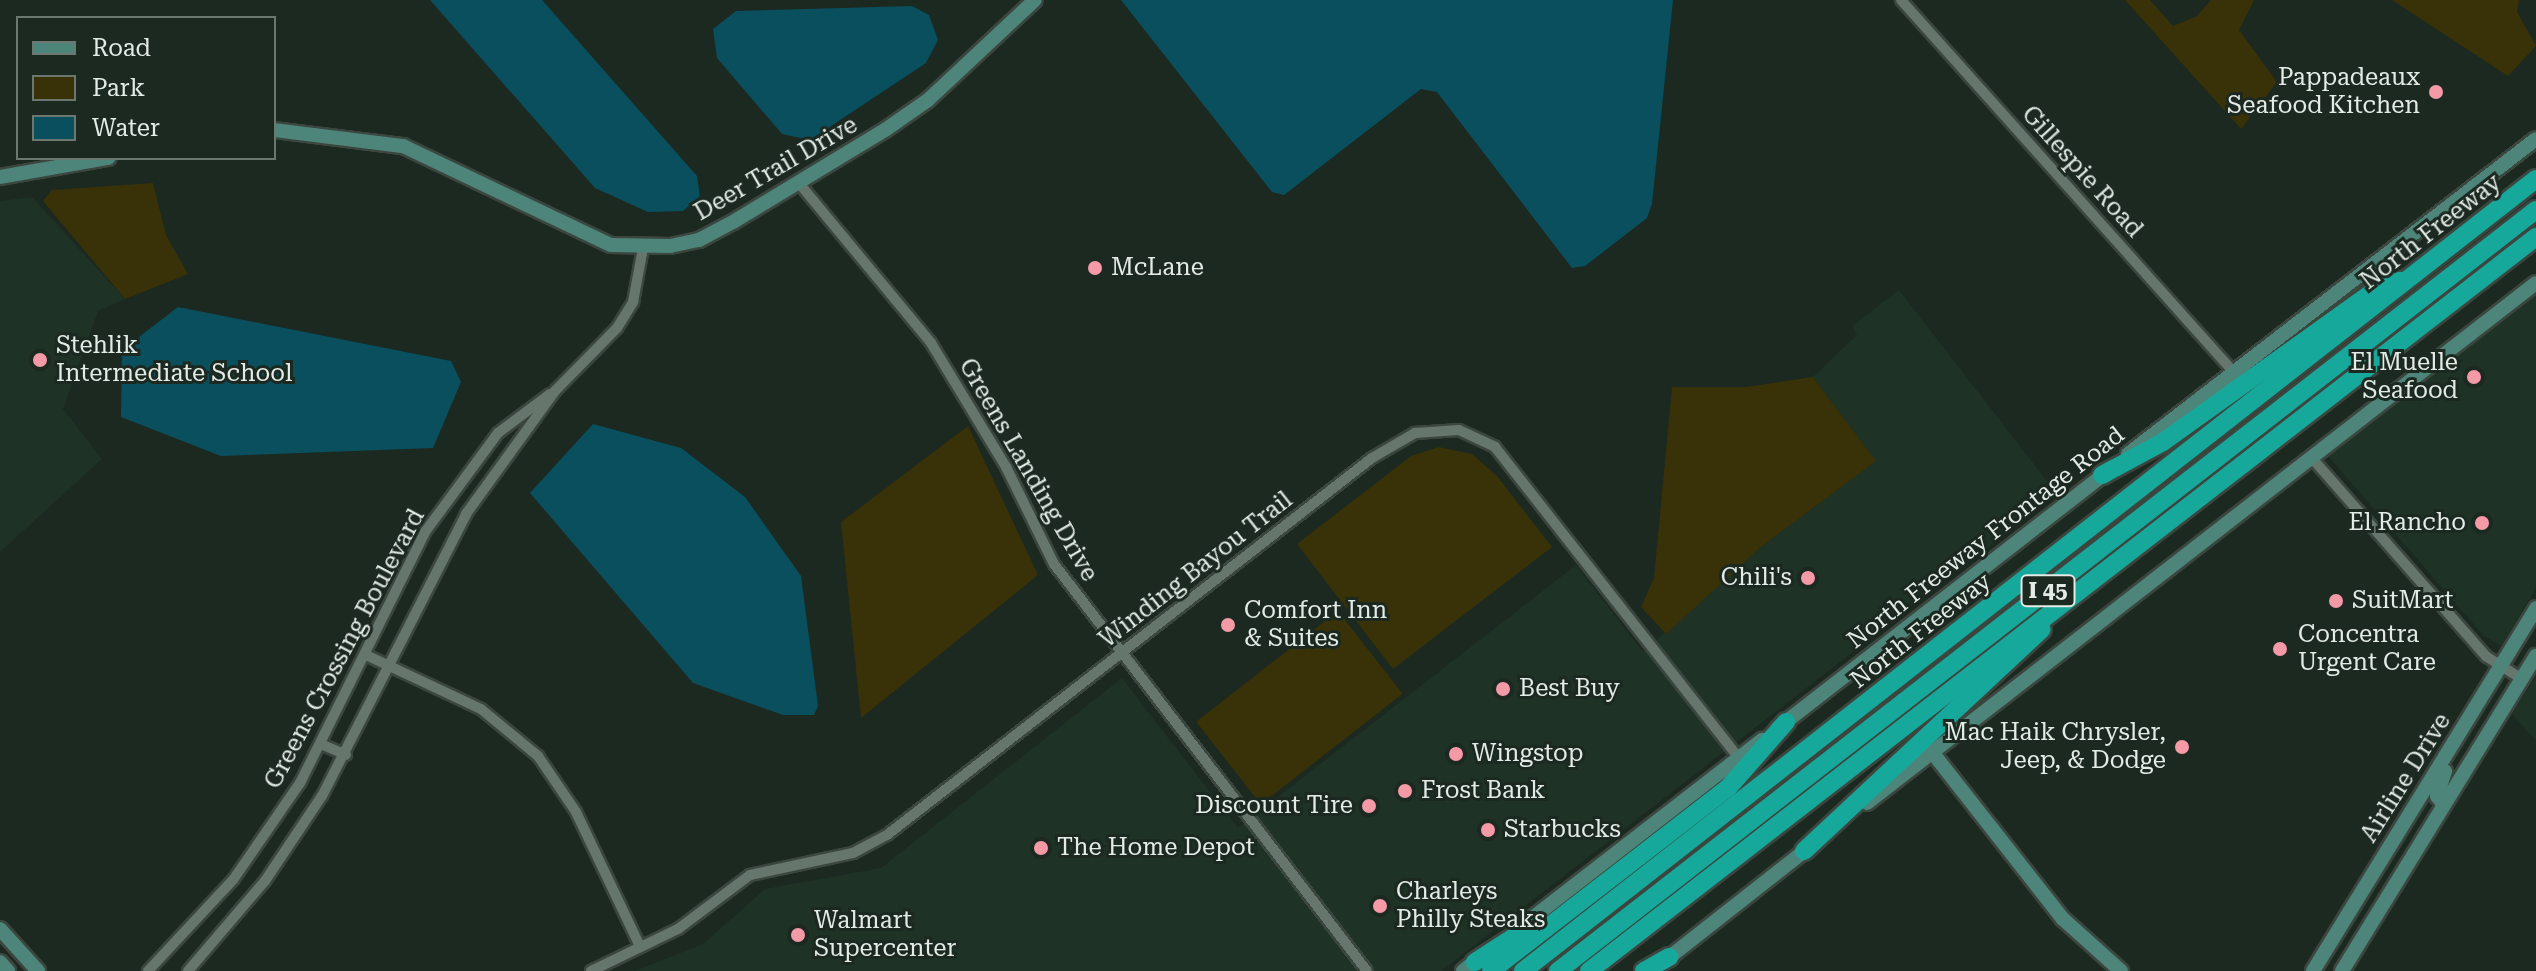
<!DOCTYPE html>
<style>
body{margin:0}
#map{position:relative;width:2536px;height:971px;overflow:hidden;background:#1c2921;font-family:"Roboto Serif",serif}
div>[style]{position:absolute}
.built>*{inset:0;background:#1e3226}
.green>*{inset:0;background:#393107;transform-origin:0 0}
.water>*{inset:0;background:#0a4f5d}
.roads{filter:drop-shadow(2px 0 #3b463f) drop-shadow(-2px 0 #3b463f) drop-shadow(0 2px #3b463f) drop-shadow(0 -2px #3b463f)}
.street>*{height:10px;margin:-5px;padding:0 5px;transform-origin:5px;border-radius:5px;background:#66766c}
.secondary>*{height:14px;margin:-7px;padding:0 7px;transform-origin:7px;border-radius:7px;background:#4e857a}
.highway>*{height:18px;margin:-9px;padding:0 9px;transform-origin:9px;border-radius:9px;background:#17a89c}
.dots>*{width:22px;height:22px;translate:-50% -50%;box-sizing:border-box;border:4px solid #1c2921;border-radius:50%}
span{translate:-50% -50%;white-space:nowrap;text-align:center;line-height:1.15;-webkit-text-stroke:6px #1c2921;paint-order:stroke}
.shield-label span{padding:2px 6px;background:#1c2921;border:2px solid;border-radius:6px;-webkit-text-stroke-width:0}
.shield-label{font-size:22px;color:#e3ebe6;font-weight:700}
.poi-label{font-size:24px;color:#e3ebe6}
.right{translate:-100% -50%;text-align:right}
.left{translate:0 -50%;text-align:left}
.street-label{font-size:24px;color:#e3ebe6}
.legend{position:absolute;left:16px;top:16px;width:260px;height:144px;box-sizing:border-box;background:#1c2921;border:2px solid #6c7770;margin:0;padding:10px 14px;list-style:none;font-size:24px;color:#e3ebe6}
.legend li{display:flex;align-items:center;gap:16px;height:40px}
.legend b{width:40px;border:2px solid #6c7770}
</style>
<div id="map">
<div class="built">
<i style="clip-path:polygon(32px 197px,125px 299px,98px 311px,63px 409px,102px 459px,0 552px,0 201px)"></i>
<i style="clip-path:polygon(1899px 290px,2057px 494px,1441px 971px,635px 971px,703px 944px,765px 889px,881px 868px,1122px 678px,1238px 828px,1576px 565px,1643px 652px,1761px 547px,1875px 461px,1813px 377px,1857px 335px,1852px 326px)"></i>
<i style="clip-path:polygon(2536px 294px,2536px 588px,2501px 646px,2483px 635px,2328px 456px)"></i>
<i style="clip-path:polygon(2536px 676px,2536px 741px,2512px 714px)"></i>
</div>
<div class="green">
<i style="clip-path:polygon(2125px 0,2150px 0,2173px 26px,2197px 16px,2211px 0,2254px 0,2239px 30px,2277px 82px,2241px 129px)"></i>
<i style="clip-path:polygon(2392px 0,2519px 0,2517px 12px,2536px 46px,2508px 76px)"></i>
<i style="clip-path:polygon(153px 183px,166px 235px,188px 274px,125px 299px,43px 201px,52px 190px)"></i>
<i style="clip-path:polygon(1813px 377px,1876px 461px,1761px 547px,1666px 634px,1641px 607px,1654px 578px,1672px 387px,1746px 387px)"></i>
<i style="clip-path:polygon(968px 426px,1038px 575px,861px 718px,841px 522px)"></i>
<i style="clip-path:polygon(1439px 447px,1472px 454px,1497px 476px,1552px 547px,1393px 669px,1297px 544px,1411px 456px)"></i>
<i style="left:1338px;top:611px;width:105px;height:180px;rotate:52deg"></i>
</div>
<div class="water">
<i style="clip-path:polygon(430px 0,542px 0,697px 176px,700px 196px,683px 211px,648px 212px,595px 188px)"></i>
<i style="clip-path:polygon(1121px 0,1673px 0,1652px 204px,1647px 218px,1585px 266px,1572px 268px,1437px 92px,1421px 89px,1284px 195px,1272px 192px)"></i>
<i style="clip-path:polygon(912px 6px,929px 15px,938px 40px,926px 63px,810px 140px,782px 134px,717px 58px,713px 29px,736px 11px)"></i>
<i style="clip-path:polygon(178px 307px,451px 361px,461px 382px,433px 448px,221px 456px,121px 417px,122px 350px)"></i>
<i style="clip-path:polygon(593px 424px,681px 448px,745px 497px,801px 576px,818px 706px,814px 715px,783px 715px,693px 683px,530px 493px)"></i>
</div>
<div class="roads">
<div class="street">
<i style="left:1901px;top:0;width:498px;rotate:48.2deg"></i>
<i style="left:798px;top:182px;width:209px;rotate:50.4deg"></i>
<i style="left:931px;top:343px;width:145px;rotate:58.8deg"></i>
<i style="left:1006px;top:467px;width:108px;rotate:63.7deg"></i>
<i style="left:1054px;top:564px;width:513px;rotate:52.44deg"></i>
<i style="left:2311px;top:457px;width:266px;rotate:48.7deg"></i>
<i style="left:2487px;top:657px;width:41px;rotate:32.2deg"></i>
<i style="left:366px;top:655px;width:127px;rotate:25.2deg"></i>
<i style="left:481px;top:709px;width:74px;rotate:39.5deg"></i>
<i style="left:538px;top:756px;width:68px;rotate:55.8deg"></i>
<i style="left:576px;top:812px;width:148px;rotate:64.5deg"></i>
<i style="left:323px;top:745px;width:25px;rotate:23deg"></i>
<i style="left:148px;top:971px;width:125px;rotate:-47deg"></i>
<i style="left:233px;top:880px;width:118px;rotate:-55.4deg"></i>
<i style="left:300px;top:783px;width:280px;rotate:-63.5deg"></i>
<i style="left:425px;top:532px;width:123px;rotate:-53.6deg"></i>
<i style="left:498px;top:433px;width:65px;rotate:-36.9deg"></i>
<i style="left:188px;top:971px;width:118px;rotate:-49.5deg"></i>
<i style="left:265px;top:881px;width:102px;rotate:-56.2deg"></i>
<i style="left:322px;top:796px;width:317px;rotate:-62.9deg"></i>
<i style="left:466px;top:514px;width:152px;rotate:-54.1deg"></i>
<i style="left:555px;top:391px;width:88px;rotate:-45.5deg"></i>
<i style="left:617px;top:328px;width:31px;rotate:-58deg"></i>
<i style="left:633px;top:302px;width:55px;rotate:-79.5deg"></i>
<i style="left:591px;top:971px;width:97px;rotate:-25.8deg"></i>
<i style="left:678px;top:929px;width:90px;rotate:-36.9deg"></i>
<i style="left:750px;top:875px;width:105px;rotate:-12.1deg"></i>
<i style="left:853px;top:853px;width:38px;rotate:-28deg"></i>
<i style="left:887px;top:835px;width:614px;rotate:-37.86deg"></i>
<i style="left:1372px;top:458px;width:50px;rotate:-30.2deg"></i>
<i style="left:1415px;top:433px;width:44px;rotate:-3.9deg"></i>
<i style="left:1459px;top:430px;width:40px;rotate:25deg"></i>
<i style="left:1495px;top:447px;width:395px;rotate:51.9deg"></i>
</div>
<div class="secondary">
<i style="left:274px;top:130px;width:130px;rotate:7.1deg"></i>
<i style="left:403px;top:146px;width:230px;rotate:25.5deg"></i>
<i style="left:611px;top:245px;width:59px;rotate:1deg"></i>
<i style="left:670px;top:246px;width:30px;rotate:-12deg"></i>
<i style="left:699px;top:240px;width:38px;rotate:-28deg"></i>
<i style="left:733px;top:222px;width:178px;rotate:-31.2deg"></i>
<i style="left:885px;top:130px;width:52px;rotate:-34.9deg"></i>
<i style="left:928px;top:100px;width:146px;rotate:-43.1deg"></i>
<i style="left:0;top:177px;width:110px;rotate:-10deg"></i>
<i style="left:2128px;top:454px;width:515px;rotate:-37.67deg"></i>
<i style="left:1778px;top:728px;width:420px;rotate:-37.9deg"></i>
<i style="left:1932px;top:752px;width:212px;rotate:51.9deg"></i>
<i style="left:2063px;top:919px;width:78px;rotate:41.9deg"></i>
<i style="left:1867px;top:803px;width:847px;rotate:-37.86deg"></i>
<i style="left:2444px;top:805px;width:11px;rotate:-128deg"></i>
<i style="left:2437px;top:796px;width:26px;rotate:-72deg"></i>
<i style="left:1522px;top:926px;width:304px;rotate:-37.8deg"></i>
<i style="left:0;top:929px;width:57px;rotate:47.9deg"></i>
<i style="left:0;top:962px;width:12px;rotate:48deg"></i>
<i style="left:1662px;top:963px;width:191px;rotate:-38.2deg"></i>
<i style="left:1463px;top:971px;width:26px;rotate:-39deg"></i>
<i style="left:2313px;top:971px;width:426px;rotate:-58.4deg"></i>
<i style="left:2342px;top:971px;width:370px;rotate:-58.4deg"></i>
</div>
<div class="highway">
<i style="left:2102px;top:475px;width:69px;rotate:-28.4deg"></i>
<i style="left:2163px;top:442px;width:261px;rotate:-35.6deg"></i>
<i style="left:2375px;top:290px;width:27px;rotate:-20deg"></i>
<i style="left:1804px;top:851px;width:325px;rotate:-43deg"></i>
<i style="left:1475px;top:962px;width:70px;rotate:-32.8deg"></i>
<i style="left:1491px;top:971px;width:299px;rotate:-37.7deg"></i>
<i style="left:1728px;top:788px;width:88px;rotate:-48.7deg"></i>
<i style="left:1523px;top:971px;width:1286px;rotate:-38.02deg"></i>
<i style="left:1558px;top:971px;width:1239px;rotate:-37.89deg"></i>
<i style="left:1589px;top:971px;width:1198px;rotate:-37.78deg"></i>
<i style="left:1644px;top:971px;width:29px;rotate:-29deg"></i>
</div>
</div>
<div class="dots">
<i style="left:2436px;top:92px;background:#f49aa6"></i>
<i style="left:1095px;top:268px;background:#f49aa6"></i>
<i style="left:40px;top:360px;background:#f49aa6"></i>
<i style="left:2474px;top:377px;background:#f49aa6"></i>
<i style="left:2482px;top:523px;background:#f49aa6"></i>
<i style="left:1808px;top:578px;background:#f49aa6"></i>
<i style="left:2336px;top:601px;background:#f49aa6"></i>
<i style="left:1228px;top:625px;background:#f49aa6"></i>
<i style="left:2280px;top:649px;background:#f49aa6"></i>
<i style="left:1503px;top:689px;background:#f49aa6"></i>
<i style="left:2182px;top:747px;background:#f49aa6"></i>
<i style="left:1456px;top:754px;background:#f49aa6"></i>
<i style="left:1405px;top:791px;background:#f49aa6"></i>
<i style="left:1369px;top:806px;background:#f49aa6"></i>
<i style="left:1488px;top:830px;background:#f49aa6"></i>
<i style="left:1041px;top:848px;background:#f49aa6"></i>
<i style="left:1380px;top:906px;background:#f49aa6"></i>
<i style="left:798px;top:935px;background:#f49aa6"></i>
</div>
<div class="shield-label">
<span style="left:2048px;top:591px">I 45</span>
</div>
<div class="poi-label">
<span class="right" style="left:2420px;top:92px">Pappadeaux<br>Seafood Kitchen</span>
<span class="left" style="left:1111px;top:268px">McLane</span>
<span class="left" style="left:56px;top:360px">Stehlik<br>Intermediate School</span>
<span class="right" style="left:2458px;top:377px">El Muelle<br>Seafood</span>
<span class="right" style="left:2466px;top:523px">El Rancho</span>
<span class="right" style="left:1792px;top:578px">Chili's</span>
<span class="left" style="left:2352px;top:601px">SuitMart</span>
<span class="left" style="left:1244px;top:625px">Comfort Inn<br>&amp; Suites</span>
<span class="left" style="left:2298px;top:649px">Concentra<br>Urgent Care</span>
<span class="left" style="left:1519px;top:689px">Best Buy</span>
<span class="right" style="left:2166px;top:747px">Mac Haik Chrysler,<br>Jeep, &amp; Dodge</span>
<span class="left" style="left:1472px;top:754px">Wingstop</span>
<span class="left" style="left:1421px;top:791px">Frost Bank</span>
<span class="right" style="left:1353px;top:806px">Discount Tire</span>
<span class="left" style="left:1504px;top:830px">Starbucks</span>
<span class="left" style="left:1057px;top:848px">The Home Depot</span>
<span class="left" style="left:1396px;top:906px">Charleys<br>Philly Steaks</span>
<span class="left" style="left:814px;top:935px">Walmart<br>Supercenter</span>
</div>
<div class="street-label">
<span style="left:776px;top:169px;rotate:-30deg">Deer Trail Drive</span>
<span style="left:2082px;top:172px;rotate:48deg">Gillespie Road</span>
<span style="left:2431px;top:232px;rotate:-38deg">North Freeway</span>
<span style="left:1028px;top:470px;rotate:60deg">Greens Landing Drive</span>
<span style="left:1986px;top:538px;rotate:-38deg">North Freeway Frontage Road</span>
<span style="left:1196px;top:570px;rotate:-38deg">Winding Bayou Trail</span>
<span style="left:1921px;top:631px;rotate:-38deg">North Freeway</span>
<span style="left:345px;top:649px;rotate:-62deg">Greens Crossing Boulevard</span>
<span style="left:2406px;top:778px;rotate:-58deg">Airline Drive</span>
</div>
<ul class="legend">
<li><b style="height:10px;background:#4e857a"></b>Road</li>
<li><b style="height:22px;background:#393107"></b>Park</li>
<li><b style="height:22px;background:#0a4f5d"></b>Water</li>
</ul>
</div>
